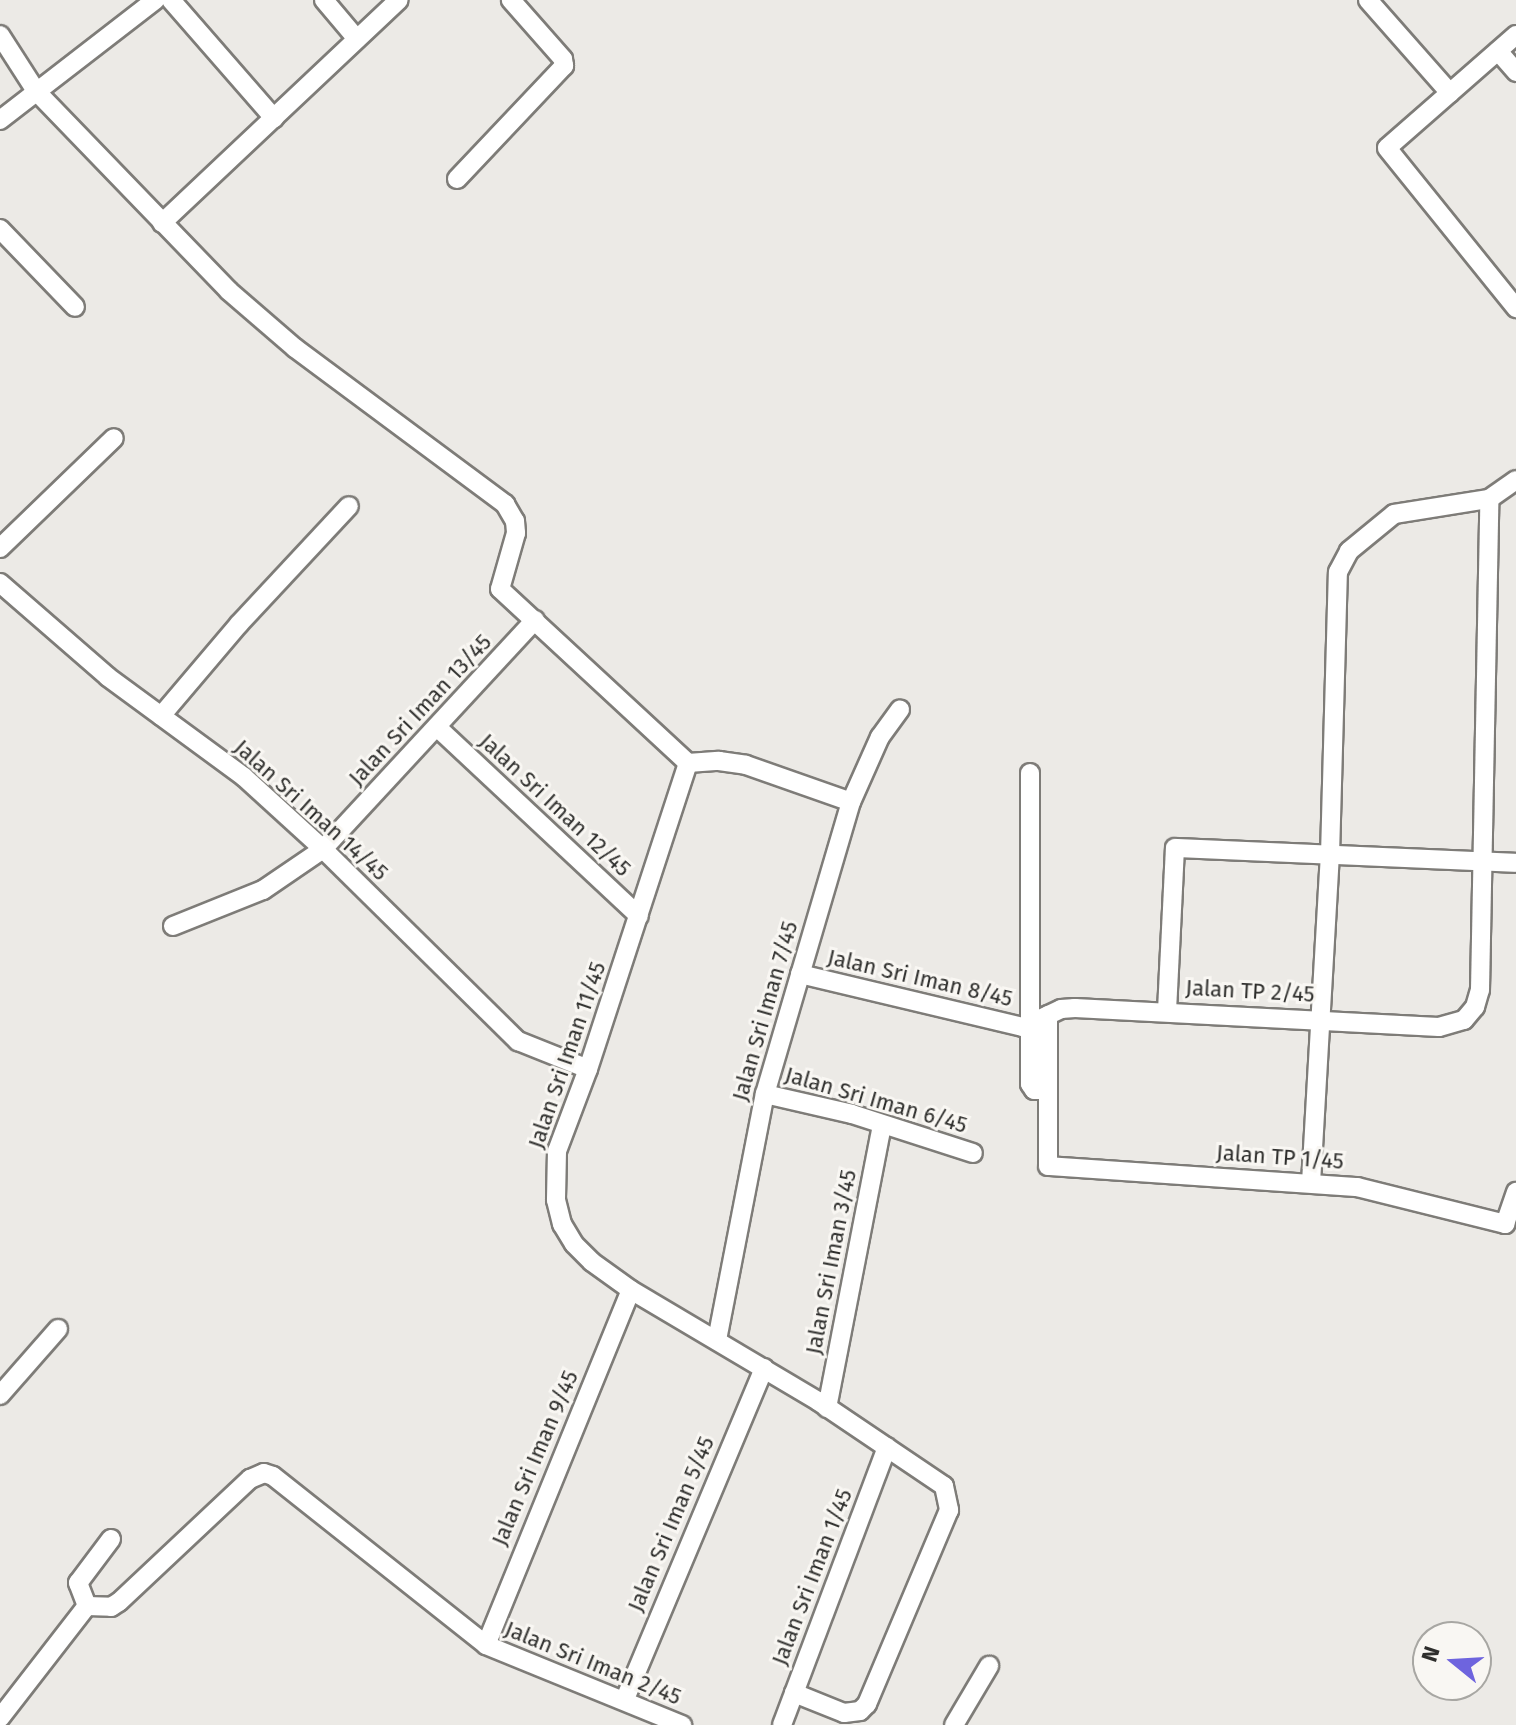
<!DOCTYPE html>
<style>
body{margin:0}
#map{position:relative;width:1516px;height:1725px;overflow:hidden;background:#eceae6;font-family:"Fira Sans",sans-serif}
div>[style]{position:absolute}
.roads{filter:drop-shadow(2px 0 #7e7c78) drop-shadow(-2px 0 #7e7c78) drop-shadow(0 2px #7e7c78) drop-shadow(0 -2px #7e7c78)}
.minor>*{height:18px;margin:-9px;padding:0 9px;transform-origin:9px;border-radius:9px;background:#fff}
span{translate:-50% -50%;white-space:nowrap;text-align:center;line-height:1.15;-webkit-text-stroke:6px #f9f7f3;paint-order:stroke}
.street-label{font-size:22px;color:#2e2e2c}
.north{position:absolute;left:1412px;top:1621px;width:80px;height:80px;box-sizing:border-box;background:#f9f7f3;border:2px solid #a8a7a3;border-radius:50%;rotate:288deg;font-size:22px;font-weight:700;line-height:32px;text-align:center;color:#2e2e2c}
.north::after{content:'';display:block;margin:auto;width:28px;height:36px;background:#6e64de;clip-path:polygon(50% 0,100% 100%,50% 72%,0 100%)}
</style>
<div id="map">
<div class="roads">
<div class="minor">
<i style="left:171px;top:0;width:157px;rotate:48.9deg"></i>
<i style="left:324px;top:0;width:51px;rotate:49.8deg"></i>
<i style="left:1368px;top:0;width:124px;rotate:48.6deg"></i>
<i style="left:0;top:35px;width:67px;rotate:57.3deg"></i>
<i style="left:36px;top:91px;width:278px;rotate:46deg"></i>
<i style="left:229px;top:291px;width:87px;rotate:40.8deg"></i>
<i style="left:295px;top:348px;width:262px;rotate:36.6deg"></i>
<i style="left:505px;top:504px;width:20px;rotate:60deg"></i>
<i style="left:515px;top:521px;width:12px;rotate:85deg"></i>
<i style="left:516px;top:533px;width:58px;rotate:105.9deg"></i>
<i style="left:500px;top:589px;width:256px;rotate:42.8deg"></i>
<i style="left:688px;top:763px;width:31px;rotate:-4deg"></i>
<i style="left:719px;top:761px;width:27px;rotate:8deg"></i>
<i style="left:746px;top:765px;width:111px;rotate:19.4deg"></i>
<i style="left:1516px;top:35px;width:171px;rotate:138.8deg"></i>
<i style="left:1387px;top:148px;width:206px;rotate:51.1deg"></i>
<i style="left:1498px;top:51px;width:28px;rotate:49deg"></i>
<i style="left:0;top:120px;width:196px;rotate:-37.7deg"></i>
<i style="left:457px;top:179px;width:156px;rotate:-46.6deg"></i>
<i style="left:564px;top:66px;width:7px;rotate:-98deg"></i>
<i style="left:563px;top:59px;width:79px;rotate:-131.4deg"></i>
<i style="left:162px;top:223px;width:325px;rotate:-43.3deg"></i>
<i style="left:0;top:229px;width:108px;rotate:46.1deg"></i>
<i style="left:0;top:548px;width:158px;rotate:-44deg"></i>
<i style="left:0;top:583px;width:143px;rotate:41deg"></i>
<i style="left:108px;top:677px;width:169px;rotate:36.3deg"></i>
<i style="left:244px;top:777px;width:107px;rotate:42.3deg"></i>
<i style="left:323px;top:849px;width:274px;rotate:44.6deg"></i>
<i style="left:518px;top:1041px;width:75px;rotate:21.8deg"></i>
<i style="left:161px;top:716px;width:121px;rotate:-49.7deg"></i>
<i style="left:239px;top:624px;width:161px;rotate:-47deg"></i>
<i style="left:438px;top:728px;width:275px;rotate:43.1deg"></i>
<i style="left:688px;top:763px;width:322px;rotate:108.1deg"></i>
<i style="left:588px;top:1069px;width:88px;rotate:110.7deg"></i>
<i style="left:557px;top:1151px;width:49px;rotate:91.2deg"></i>
<i style="left:556px;top:1200px;width:25px;rotate:76deg"></i>
<i style="left:562px;top:1224px;width:23px;rotate:59deg"></i>
<i style="left:574px;top:1244px;width:25px;rotate:45deg"></i>
<i style="left:592px;top:1262px;width:48px;rotate:35.7deg"></i>
<i style="left:631px;top:1290px;width:217px;rotate:30.7deg"></i>
<i style="left:818px;top:1401px;width:152px;rotate:34deg"></i>
<i style="left:944px;top:1486px;width:25px;rotate:78deg"></i>
<i style="left:949px;top:1510px;width:211px;rotate:112.9deg"></i>
<i style="left:867px;top:1704px;width:10px;rotate:135deg"></i>
<i style="left:860px;top:1711px;width:16px;rotate:173deg"></i>
<i style="left:844px;top:1713px;width:54px;rotate:-158.2deg"></i>
<i style="left:1030px;top:773px;width:311px;rotate:90deg"></i>
<i style="left:1030px;top:1084px;width:7px;rotate:56deg"></i>
<i style="left:1034px;top:1090px;width:12px"></i>
<i style="left:173px;top:926px;width:97px;rotate:-21.8deg"></i>
<i style="left:263px;top:890px;width:73px;rotate:-34.3deg"></i>
<i style="left:323px;top:849px;width:312px;rotate:-47.2deg"></i>
<i style="left:800px;top:974px;width:229px;rotate:13.4deg"></i>
<i style="left:1023px;top:1027px;width:42px;rotate:-25.3deg"></i>
<i style="left:1061px;top:1009px;width:14px;rotate:-4deg"></i>
<i style="left:1075px;top:1008px;width:364px;rotate:3deg"></i>
<i style="left:1439px;top:1027px;width:26px;rotate:-16deg"></i>
<i style="left:1464px;top:1020px;width:17px;rotate:-50deg"></i>
<i style="left:1475px;top:1007px;width:18px;rotate:-74deg"></i>
<i style="left:1480px;top:990px;width:491px;rotate:-88.9deg"></i>
<i style="left:1489px;top:499px;width:33px;rotate:-35deg"></i>
<i style="left:1167px;top:1011px;width:163px;rotate:-87.2deg"></i>
<i style="left:1175px;top:848px;width:341px;rotate:2.5deg"></i>
<i style="left:1048px;top:1015px;width:151px;rotate:90deg"></i>
<i style="left:1048px;top:1166px;width:310px;rotate:3.9deg"></i>
<i style="left:1357px;top:1187px;width:153px;rotate:14deg"></i>
<i style="left:1505px;top:1224px;width:34px;rotate:-71deg"></i>
<i style="left:765px;top:1094px;width:89px;rotate:12.9deg"></i>
<i style="left:852px;top:1114px;width:127px;rotate:17.9deg"></i>
<i style="left:1311px;top:1183px;width:329px;rotate:-86.7deg"></i>
<i style="left:1330px;top:855px;width:283px;rotate:-88.4deg"></i>
<i style="left:1338px;top:572px;width:24px;rotate:-62deg"></i>
<i style="left:1349px;top:551px;width:58px;rotate:-39.4deg"></i>
<i style="left:1394px;top:514px;width:96px;rotate:-9deg"></i>
<i style="left:717px;top:1340px;width:251px;rotate:-79deg"></i>
<i style="left:765px;top:1094px;width:304px;rotate:-73.6deg"></i>
<i style="left:851px;top:802px;width:71px;rotate:-66deg"></i>
<i style="left:880px;top:737px;width:34px;rotate:-54deg"></i>
<i style="left:0;top:1395px;width:88px;rotate:-48.7deg"></i>
<i style="left:827px;top:1408px;width:287px;rotate:-79deg"></i>
<i style="left:87px;top:1606px;width:25px;rotate:-111deg"></i>
<i style="left:78px;top:1583px;width:55px;rotate:-53.1deg"></i>
<i style="left:486px;top:1645px;width:383px;rotate:-67.8deg"></i>
<i style="left:625px;top:1699px;width:359px;rotate:-67.2deg"></i>
<i style="left:0;top:1718px;width:142px;rotate:-52.2deg"></i>
<i style="left:87px;top:1606px;width:24px;rotate:2deg"></i>
<i style="left:111px;top:1607px;width:9px;rotate:-32deg"></i>
<i style="left:119px;top:1602px;width:180px;rotate:-43.2deg"></i>
<i style="left:250px;top:1479px;width:15px;rotate:-23deg"></i>
<i style="left:264px;top:1473px;width:9px;rotate:18deg"></i>
<i style="left:273px;top:1476px;width:272px;rotate:38.4deg"></i>
<i style="left:486px;top:1645px;width:212px;rotate:22.2deg"></i>
<i style="left:782px;top:1725px;width:297px;rotate:-69.3deg"></i>
<i style="left:954px;top:1725px;width:69px;rotate:-59.3deg"></i>
</div>
</div>
<div class="street-label">
<span style="left:420px;top:710px;rotate:-47deg">Jalan Sri Iman 13/45</span>
<span style="left:555px;top:805px;rotate:43deg">Jalan Sri Iman 12/45</span>
<span style="left:311px;top:810px;rotate:42deg">Jalan Sri Iman 14/45</span>
<span style="left:920px;top:978px;rotate:13deg">Jalan Sri Iman 8/45</span>
<span style="left:1250px;top:991px;rotate:3deg">Jalan TP 2/45</span>
<span style="left:765px;top:1011px;rotate:-74deg">Jalan Sri Iman 7/45</span>
<span style="left:567px;top:1055px;rotate:-71deg">Jalan Sri Iman 11/45</span>
<span style="left:876px;top:1100px;rotate:16deg">Jalan Sri Iman 6/45</span>
<span style="left:1280px;top:1157px;rotate:4deg">Jalan TP 1/45</span>
<span style="left:831px;top:1262px;rotate:-79deg">Jalan Sri Iman 3/45</span>
<span style="left:535px;top:1458px;rotate:-67deg">Jalan Sri Iman 9/45</span>
<span style="left:671px;top:1524px;rotate:-67deg">Jalan Sri Iman 5/45</span>
<span style="left:812px;top:1577px;rotate:-69deg">Jalan Sri Iman 1/45</span>
<span style="left:593px;top:1663px;rotate:22deg">Jalan Sri Iman 2/45</span>
</div>
<div class="north">N</div>
</div>
